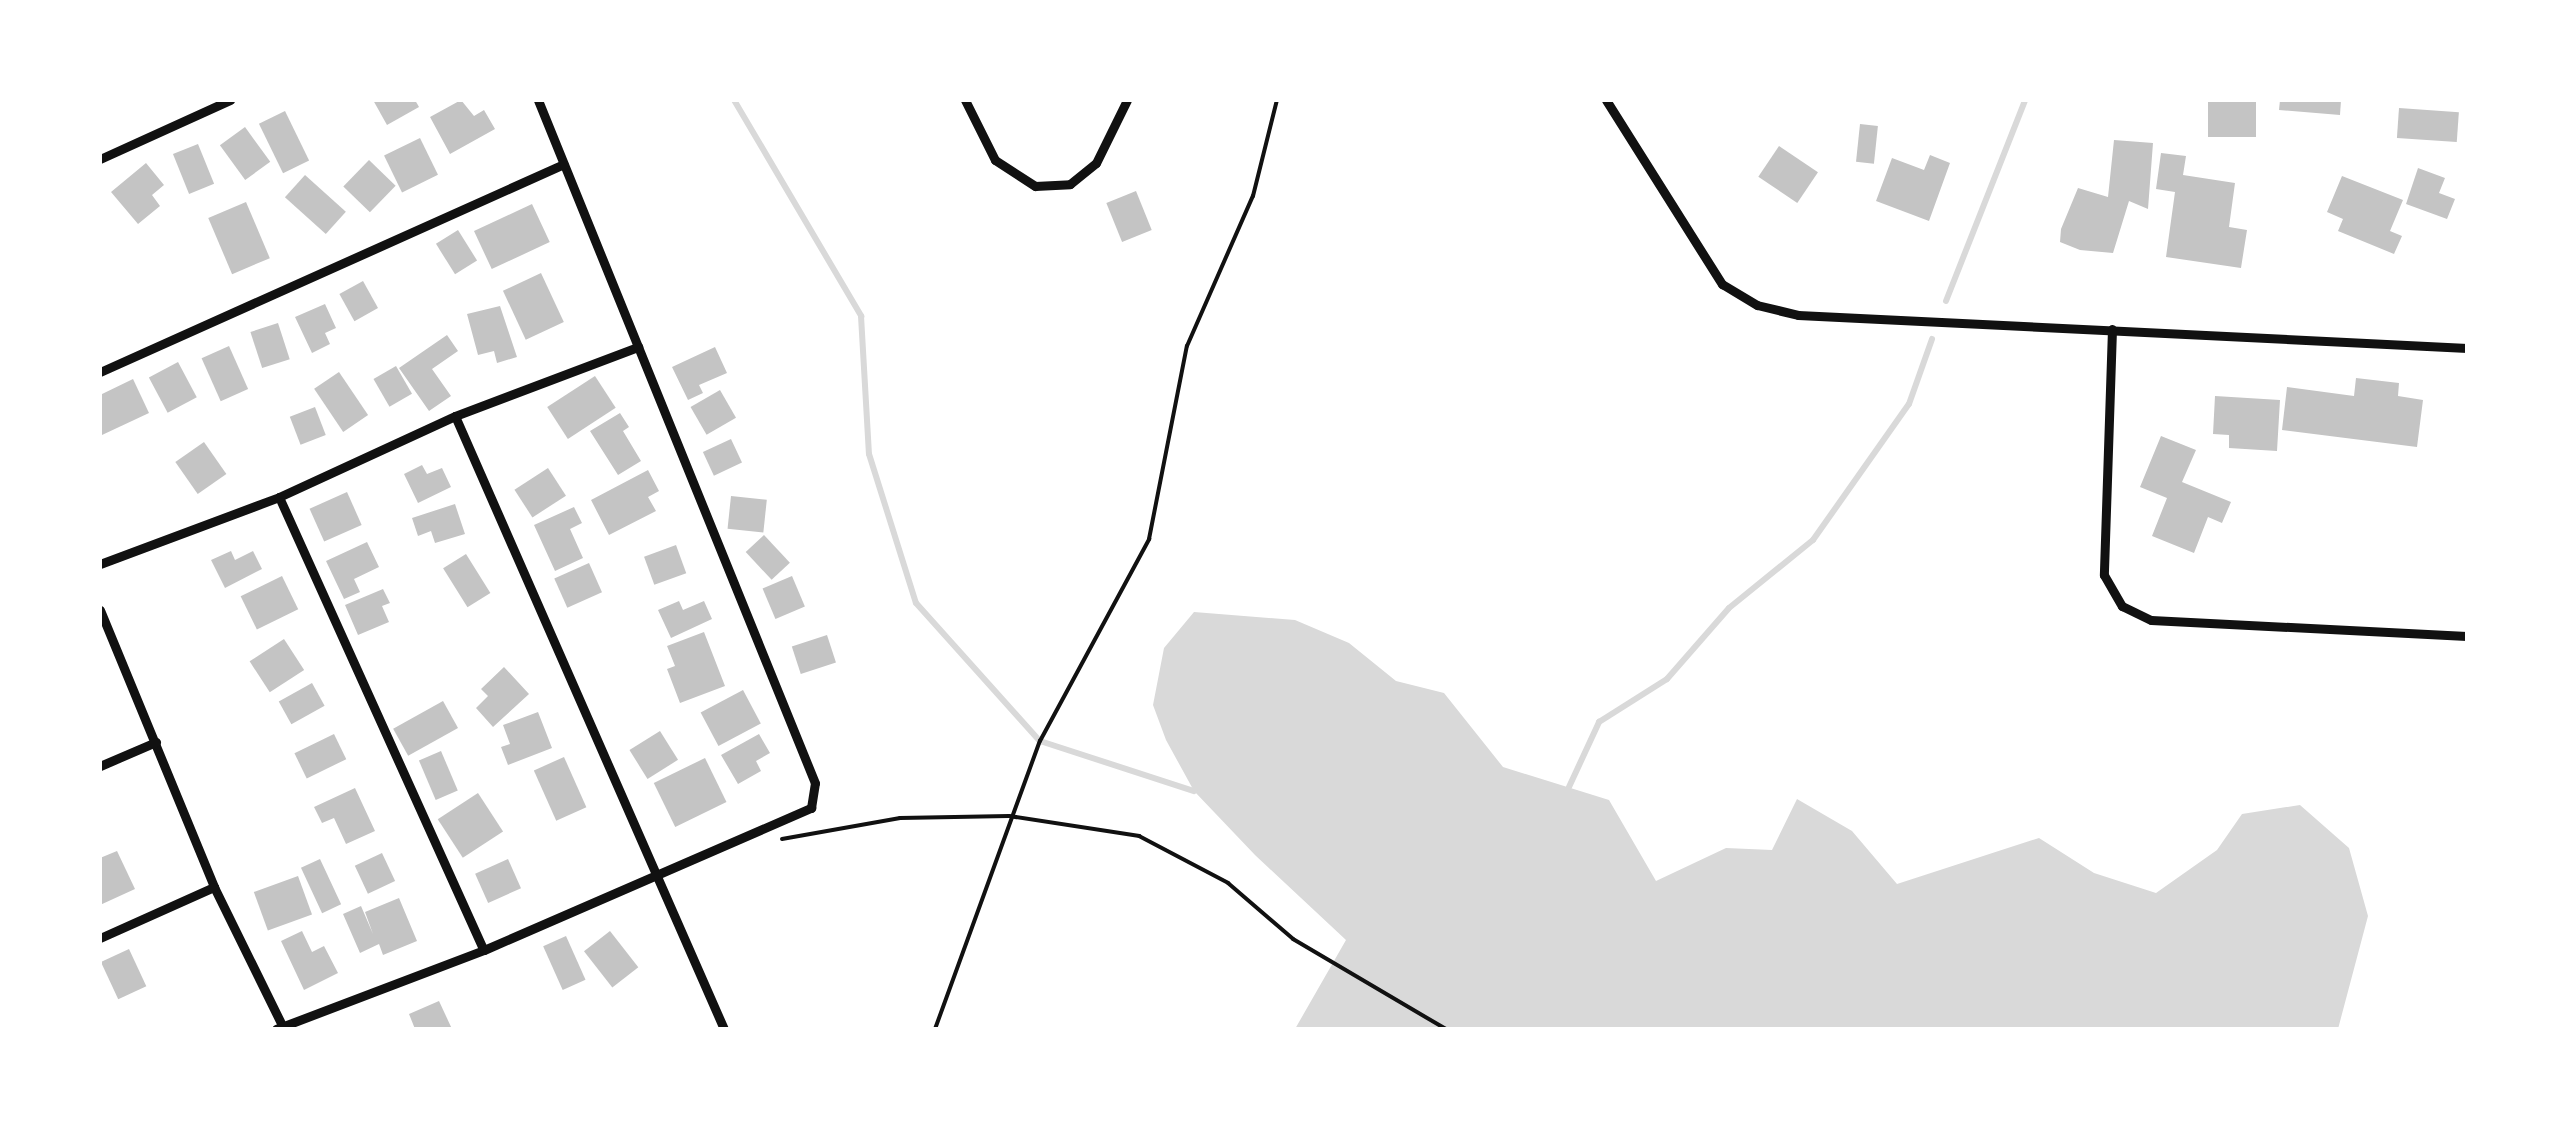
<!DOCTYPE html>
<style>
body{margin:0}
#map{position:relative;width:2567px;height:1129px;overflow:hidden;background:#fff;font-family:Karla,sans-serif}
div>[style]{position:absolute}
.water>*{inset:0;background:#d9d9d9}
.stream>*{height:6px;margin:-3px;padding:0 3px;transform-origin:3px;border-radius:3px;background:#d9d9d9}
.building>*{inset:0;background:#c4c4c4;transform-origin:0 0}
.path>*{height:4px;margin:-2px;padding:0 2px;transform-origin:2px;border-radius:2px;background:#111}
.minor>*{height:9px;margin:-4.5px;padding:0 4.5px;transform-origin:4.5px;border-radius:4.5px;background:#111}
span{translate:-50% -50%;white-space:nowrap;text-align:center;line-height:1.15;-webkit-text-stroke:8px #fff;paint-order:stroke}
.frame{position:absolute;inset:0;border:102px solid #fff;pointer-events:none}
</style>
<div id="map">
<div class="water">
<i style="clip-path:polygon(1194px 612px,1295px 620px,1349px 643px,1396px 681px,1444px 693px,1503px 767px,1609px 800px,1656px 881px,1726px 848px,1772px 850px,1797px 799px,1852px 831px,1897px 884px,2039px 838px,2094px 873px,2156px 893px,2217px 850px,2242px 814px,2300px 805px,2349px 848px,2368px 916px,2338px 1029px,1295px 1029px,1346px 940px,1255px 855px,1194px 791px,1166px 740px,1153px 705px,1164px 648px)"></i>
</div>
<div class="stream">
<i style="left:734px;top:100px;width:251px;rotate:59.5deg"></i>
<i style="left:861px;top:316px;width:138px;rotate:86.7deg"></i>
<i style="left:869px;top:454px;width:156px;rotate:72.5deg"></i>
<i style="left:916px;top:603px;width:186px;rotate:48.1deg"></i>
<i style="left:1040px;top:741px;width:162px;rotate:18deg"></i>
<i style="left:1946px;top:301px;width:216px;rotate:-68.5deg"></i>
<i style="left:1569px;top:787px;width:72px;rotate:-65.2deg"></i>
<i style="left:1599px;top:722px;width:80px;rotate:-32.3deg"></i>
<i style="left:1667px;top:679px;width:94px;rotate:-48.9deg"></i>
<i style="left:1729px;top:608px;width:108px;rotate:-39deg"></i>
<i style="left:1813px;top:540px;width:166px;rotate:-54.8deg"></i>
<i style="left:1909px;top:404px;width:69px;rotate:-70.5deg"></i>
</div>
<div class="building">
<i style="clip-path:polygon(373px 100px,415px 100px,419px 107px,387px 125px)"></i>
<i style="clip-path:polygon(461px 100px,474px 116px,484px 110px,495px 129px,450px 154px,430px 117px)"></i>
<i style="left:2208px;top:100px;width:48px;height:37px"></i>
<i style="clip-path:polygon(2280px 100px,2341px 100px,2340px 115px,2279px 110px)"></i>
<i style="left:2399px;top:108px;width:60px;height:30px;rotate:4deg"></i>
<i style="left:285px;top:111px;width:55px;height:29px;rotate:64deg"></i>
<i style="left:1860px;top:124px;width:18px;height:38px;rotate:6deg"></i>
<i style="left:245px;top:127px;width:43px;height:31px;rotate:54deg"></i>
<i style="left:420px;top:138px;width:41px;height:40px;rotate:64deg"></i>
<i style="clip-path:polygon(2114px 140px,2153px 143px,2148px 209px,2129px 201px,2113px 253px,2080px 250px,2060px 242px,2061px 229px,2078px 188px,2108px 197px)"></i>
<i style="left:198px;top:144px;width:43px;height:27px;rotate:68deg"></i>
<i style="left:1779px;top:146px;width:47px;height:37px;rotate:34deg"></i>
<i style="clip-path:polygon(2161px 153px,2186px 156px,2183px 175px,2235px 183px,2229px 227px,2247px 230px,2241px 268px,2166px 257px,2175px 192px,2156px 189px)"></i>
<i style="clip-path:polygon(1930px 155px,1950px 163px,1929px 221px,1876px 201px,1892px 158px,1924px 170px)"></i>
<i style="left:369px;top:160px;width:37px;height:37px;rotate:44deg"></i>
<i style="clip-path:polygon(146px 163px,164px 185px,152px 195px,160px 206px,138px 224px,111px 192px)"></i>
<i style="clip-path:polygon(2418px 168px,2445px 178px,2439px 193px,2455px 199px,2447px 219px,2406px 204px)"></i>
<i style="left:305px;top:175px;width:55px;height:30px;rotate:42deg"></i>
<i style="clip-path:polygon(2342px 176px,2403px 200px,2390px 231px,2402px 236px,2394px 254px,2338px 231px,2343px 219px,2327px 212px)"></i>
<i style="left:1136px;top:191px;width:42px;height:32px;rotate:68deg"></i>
<i style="left:246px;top:202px;width:61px;height:41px;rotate:67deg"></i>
<i style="left:532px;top:204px;width:42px;height:64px;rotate:65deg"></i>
<i style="left:458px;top:230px;width:36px;height:26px;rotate:58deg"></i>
<i style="left:541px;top:273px;width:54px;height:42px;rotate:65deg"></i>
<i style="left:363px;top:281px;width:31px;height:27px;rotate:61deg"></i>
<i style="clip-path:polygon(325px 304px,336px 328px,325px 333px,330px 344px,312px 353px,295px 317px)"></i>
<i style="clip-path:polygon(500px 306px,517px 357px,497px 363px,494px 351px,478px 355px,467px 314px)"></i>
<i style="left:278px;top:323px;width:38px;height:29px;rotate:72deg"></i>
<i style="clip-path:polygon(447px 335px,458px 351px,432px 369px,451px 396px,429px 411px,399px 368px)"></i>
<i style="left:229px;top:346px;width:47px;height:30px;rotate:66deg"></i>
<i style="clip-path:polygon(715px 347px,727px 373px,699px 385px,703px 393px,688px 400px,672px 367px)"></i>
<i style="left:178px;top:362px;width:40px;height:33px;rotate:62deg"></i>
<i style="left:396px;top:366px;width:32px;height:26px;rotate:60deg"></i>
<i style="left:339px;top:372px;width:52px;height:30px;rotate:56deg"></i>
<i style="left:595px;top:376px;width:38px;height:57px;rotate:57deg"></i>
<i style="clip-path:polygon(2356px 378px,2399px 383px,2398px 396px,2423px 400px,2417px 447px,2282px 430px,2287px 387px,2354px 396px)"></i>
<i style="clip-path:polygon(133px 379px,149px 413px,102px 435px,100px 395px)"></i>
<i style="left:720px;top:390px;width:32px;height:34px;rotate:60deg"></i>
<i style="clip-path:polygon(2215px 396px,2280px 400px,2277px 451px,2229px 448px,2229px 435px,2213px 434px)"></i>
<i style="left:315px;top:407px;width:30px;height:27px;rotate:69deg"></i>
<i style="clip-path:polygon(620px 413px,629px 427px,623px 431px,641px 461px,618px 475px,590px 431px)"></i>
<i style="clip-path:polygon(2161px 436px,2196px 450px,2182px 482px,2231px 502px,2222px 523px,2208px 517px,2194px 553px,2152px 536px,2167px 498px,2140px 487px)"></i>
<i style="left:731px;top:439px;width:26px;height:31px;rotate:65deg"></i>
<i style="left:204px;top:442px;width:39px;height:35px;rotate:55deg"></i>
<i style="clip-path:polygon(422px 465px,427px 474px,442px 468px,451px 487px,418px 503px,404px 474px)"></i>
<i style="left:548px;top:468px;width:33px;height:40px;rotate:57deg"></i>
<i style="clip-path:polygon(648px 470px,659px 491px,648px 497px,656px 511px,609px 535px,591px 500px)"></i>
<i style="left:347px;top:492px;width:36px;height:41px;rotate:66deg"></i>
<i style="left:731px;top:496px;width:36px;height:33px;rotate:6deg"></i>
<i style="clip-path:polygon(455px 504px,465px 534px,435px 543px,431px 531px,418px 536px,412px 518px)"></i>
<i style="clip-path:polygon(574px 507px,582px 523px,570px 529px,583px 558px,555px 571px,534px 525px)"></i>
<i style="left:764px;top:535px;width:38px;height:25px;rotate:47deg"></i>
<i style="clip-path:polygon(367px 542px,379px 567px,354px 579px,360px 592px,344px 599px,326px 561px)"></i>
<i style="left:676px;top:545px;width:30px;height:34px;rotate:70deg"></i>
<i style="clip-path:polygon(231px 551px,235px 560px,253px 551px,262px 569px,225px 588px,211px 560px)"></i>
<i style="left:466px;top:554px;width:46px;height:27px;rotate:58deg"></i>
<i style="left:589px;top:563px;width:32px;height:38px;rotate:66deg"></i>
<i style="left:282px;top:576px;width:37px;height:46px;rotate:64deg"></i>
<i style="left:792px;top:576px;width:33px;height:32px;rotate:67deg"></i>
<i style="clip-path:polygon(383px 589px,390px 603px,382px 606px,389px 622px,358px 635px,345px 605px)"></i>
<i style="clip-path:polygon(679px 601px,683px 610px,704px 601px,712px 619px,671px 638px,658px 610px)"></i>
<i style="clip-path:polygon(704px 632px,725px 686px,680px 703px,667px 669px,675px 666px,667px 646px)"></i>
<i style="left:827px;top:635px;width:29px;height:37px;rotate:72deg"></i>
<i style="left:284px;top:639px;width:37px;height:41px;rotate:57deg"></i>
<i style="clip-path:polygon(504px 667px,529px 694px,493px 727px,476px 708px,488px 696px,481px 689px)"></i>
<i style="left:312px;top:683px;width:26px;height:38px;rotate:61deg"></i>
<i style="left:743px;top:690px;width:38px;height:48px;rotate:62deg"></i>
<i style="left:443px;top:701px;width:31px;height:57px;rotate:61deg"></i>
<i style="clip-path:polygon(538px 712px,552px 748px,508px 765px,501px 747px,510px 744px,503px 725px)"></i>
<i style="left:660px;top:731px;width:34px;height:36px;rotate:58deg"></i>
<i style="left:334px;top:734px;width:28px;height:44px;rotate:64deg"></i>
<i style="clip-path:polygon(759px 734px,770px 753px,756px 761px,761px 771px,738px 784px,721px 755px)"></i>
<i style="left:441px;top:751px;width:43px;height:24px;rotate:67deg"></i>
<i style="left:564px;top:757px;width:55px;height:33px;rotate:66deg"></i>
<i style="left:705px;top:758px;width:49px;height:57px;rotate:64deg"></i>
<i style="clip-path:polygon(355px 788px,375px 831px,346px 844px,334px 818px,322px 823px,314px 807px)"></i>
<i style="left:478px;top:793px;width:46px;height:48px;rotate:57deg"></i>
<i style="clip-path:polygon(117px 851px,135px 889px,100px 905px,100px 858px)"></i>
<i style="left:382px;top:853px;width:31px;height:30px;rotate:65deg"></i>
<i style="left:320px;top:859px;width:50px;height:21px;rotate:65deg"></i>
<i style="left:508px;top:859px;width:32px;height:36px;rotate:66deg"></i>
<i style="left:298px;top:876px;width:41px;height:47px;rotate:70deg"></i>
<i style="clip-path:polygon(399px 898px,417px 941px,383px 955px,379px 944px,360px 953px,343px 914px,361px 906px,373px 934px,365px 912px)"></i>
<i style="clip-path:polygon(302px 931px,312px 952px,324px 946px,338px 973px,304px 990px,281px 941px)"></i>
<i style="left:610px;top:931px;width:46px;height:33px;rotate:52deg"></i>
<i style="left:566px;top:936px;width:48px;height:25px;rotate:66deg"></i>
<i style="left:129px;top:949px;width:41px;height:31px;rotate:65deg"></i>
<i style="clip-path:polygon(439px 1001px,452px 1029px,415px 1029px,409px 1014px)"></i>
</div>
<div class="path">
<i style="left:782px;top:839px;width:120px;rotate:-10.1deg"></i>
<i style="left:900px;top:818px;width:109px;rotate:-1.1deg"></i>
<i style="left:1009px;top:816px;width:132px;rotate:8.7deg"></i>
<i style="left:1139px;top:836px;width:101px;rotate:27.8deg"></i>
<i style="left:1228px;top:883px;width:86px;rotate:40.7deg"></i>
<i style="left:1293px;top:939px;width:178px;rotate:30.5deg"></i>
<i style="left:935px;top:1029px;width:307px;rotate:-70deg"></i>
<i style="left:1040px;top:741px;width:230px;rotate:-61.6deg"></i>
<i style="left:1149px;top:539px;width:197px;rotate:-78.9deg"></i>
<i style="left:1187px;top:346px;width:164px;rotate:-66.3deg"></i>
<i style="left:1253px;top:196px;width:99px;rotate:-76deg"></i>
</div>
<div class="minor">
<i style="left:965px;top:100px;width:67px;rotate:63.4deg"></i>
<i style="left:995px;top:160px;width:48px;rotate:33deg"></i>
<i style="left:1035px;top:186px;width:35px;rotate:-3deg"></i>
<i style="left:1070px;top:184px;width:33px;rotate:-39deg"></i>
<i style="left:1096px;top:163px;width:70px;rotate:-63.8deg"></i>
<i style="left:1606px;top:100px;width:218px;rotate:57.8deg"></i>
<i style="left:1722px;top:284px;width:41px;rotate:31deg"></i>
<i style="left:1757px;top:305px;width:42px;rotate:13.7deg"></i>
<i style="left:1798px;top:315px;width:670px;rotate:2.82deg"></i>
<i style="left:100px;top:159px;width:143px;rotate:-24.4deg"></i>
<i style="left:2112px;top:329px;width:246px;rotate:91.9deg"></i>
<i style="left:2104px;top:575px;width:36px;rotate:60deg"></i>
<i style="left:2122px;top:606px;width:32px;rotate:26deg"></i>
<i style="left:2151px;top:620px;width:316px;rotate:2.9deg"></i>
<i style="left:100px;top:372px;width:508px;rotate:-24.15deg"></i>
<i style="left:455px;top:416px;width:669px;rotate:66.31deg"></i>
<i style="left:279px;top:497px;width:497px;rotate:65.7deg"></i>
<i style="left:100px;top:564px;width:191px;rotate:-20.5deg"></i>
<i style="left:279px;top:497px;width:194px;rotate:-24.7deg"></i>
<i style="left:455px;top:416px;width:196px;rotate:-20.7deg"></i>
<i style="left:100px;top:610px;width:300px;rotate:67.6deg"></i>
<i style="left:214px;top:887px;width:158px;rotate:63.8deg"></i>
<i style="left:100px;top:766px;width:61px;rotate:-23.2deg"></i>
<i style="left:100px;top:938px;width:125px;rotate:-24.1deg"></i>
<i style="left:276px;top:1029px;width:222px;rotate:-20.8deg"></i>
<i style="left:484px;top:950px;width:357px;rotate:-23.5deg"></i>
<i style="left:811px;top:808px;width:25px;rotate:-81deg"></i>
<i style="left:815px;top:783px;width:737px;rotate:-112.08deg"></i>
</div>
<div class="frame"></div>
</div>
